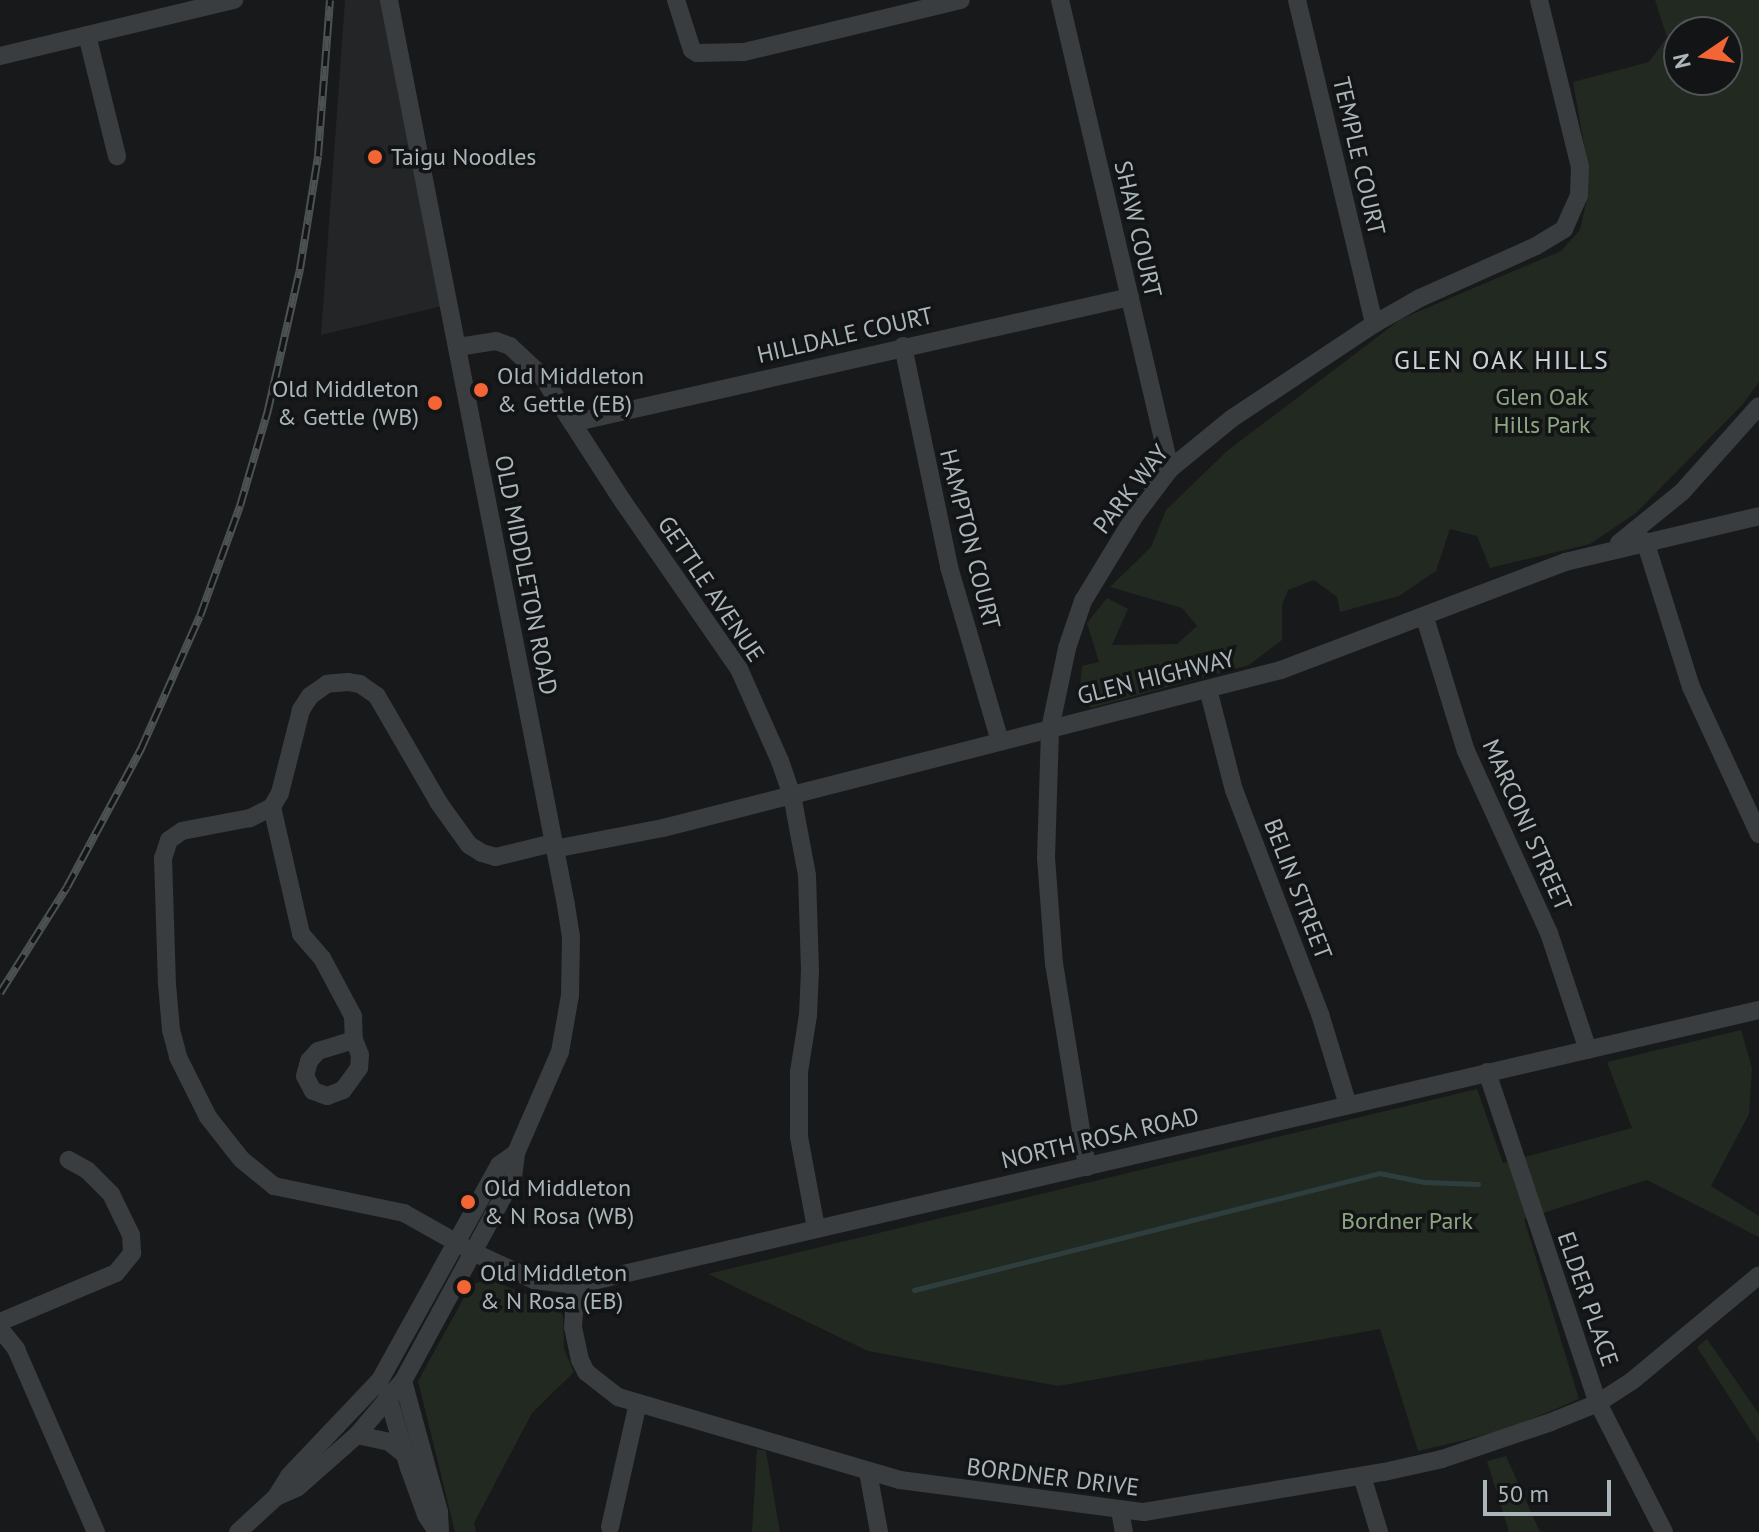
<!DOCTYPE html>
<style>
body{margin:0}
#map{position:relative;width:1759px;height:1532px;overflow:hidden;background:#18191a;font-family:"PT Sans",sans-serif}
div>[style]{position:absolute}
.built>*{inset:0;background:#242527}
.green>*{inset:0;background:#222920}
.stream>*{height:5px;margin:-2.5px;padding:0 2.5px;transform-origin:2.5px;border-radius:2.5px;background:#2e3e3f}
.minor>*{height:18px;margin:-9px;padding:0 9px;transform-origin:9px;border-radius:9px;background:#393d3f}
.rail>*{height:8px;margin-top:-4px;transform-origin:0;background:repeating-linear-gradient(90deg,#131415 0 15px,#4c5254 0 30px);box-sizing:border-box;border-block:2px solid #4c5254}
.dots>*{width:22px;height:22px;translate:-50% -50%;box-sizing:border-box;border:4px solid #131415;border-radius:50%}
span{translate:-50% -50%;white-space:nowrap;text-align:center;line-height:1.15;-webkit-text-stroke:7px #131415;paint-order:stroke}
.street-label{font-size:24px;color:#aab6ba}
.poi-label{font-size:24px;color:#aab6ba}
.left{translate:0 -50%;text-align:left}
.right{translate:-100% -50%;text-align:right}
.park-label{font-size:24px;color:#8ea581}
.neighbourhood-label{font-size:26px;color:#cbd3d6;letter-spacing:2px}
.north{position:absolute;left:1663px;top:16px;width:80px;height:80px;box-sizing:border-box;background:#131415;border:2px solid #4f5557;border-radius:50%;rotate:257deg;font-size:22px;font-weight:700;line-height:32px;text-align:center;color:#aab6ba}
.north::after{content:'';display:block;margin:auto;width:28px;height:36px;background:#f46536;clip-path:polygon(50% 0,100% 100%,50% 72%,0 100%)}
.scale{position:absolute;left:1483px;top:1480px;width:128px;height:36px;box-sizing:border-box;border:4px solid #aab6ba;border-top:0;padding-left:10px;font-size:24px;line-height:28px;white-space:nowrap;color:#aab6ba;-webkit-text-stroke:6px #131415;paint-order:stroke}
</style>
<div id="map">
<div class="built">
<i style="clip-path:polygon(345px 0,389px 0,451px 304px,321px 335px)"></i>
</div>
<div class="green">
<i style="clip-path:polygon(evenodd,1655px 0,1759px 0,1759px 382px,1743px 404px,1636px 513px,1590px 544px,1490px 568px,1477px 536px,1450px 529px,1436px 571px,1399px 596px,1340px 612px,1337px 597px,1314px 580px,1288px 590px,1282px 605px,1282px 640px,1249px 665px,1091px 708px,1079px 697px,1082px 666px,1099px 662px,1087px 623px,1107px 598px,1128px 609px,1112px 645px,1177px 644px,1197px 626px,1182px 608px,1110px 587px,1151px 547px,1166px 510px,1227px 451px,1401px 319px,1561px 251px,1580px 230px,1588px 194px,1588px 167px,1573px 82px,1649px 62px,1667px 37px,1655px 0,1679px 32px,1727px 32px,1727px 80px,1679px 80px,1679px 32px)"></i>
<i style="clip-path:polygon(1741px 1030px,1752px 1068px,1749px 1114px,1711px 1186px,1759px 1216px,1759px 1237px,1647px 1180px,1524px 1219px,1579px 1399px,1513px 1427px,1465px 1440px,1418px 1451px,1380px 1329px,1058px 1386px,868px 1351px,708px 1274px,1477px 1089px,1503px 1163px,1632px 1128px,1607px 1062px)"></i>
<i style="clip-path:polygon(487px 1279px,557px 1306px,563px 1316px,564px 1349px,574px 1372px,532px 1413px,474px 1523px,476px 1532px,455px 1532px,418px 1381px,471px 1285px)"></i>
<i style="clip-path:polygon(1707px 1339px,1759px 1414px,1759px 1443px,1697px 1347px)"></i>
<i style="clip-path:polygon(757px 1449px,766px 1451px,780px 1532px,752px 1532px)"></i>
<i style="clip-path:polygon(1506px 1456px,1540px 1532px,1509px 1532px,1487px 1461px)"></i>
</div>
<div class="stream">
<i style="left:914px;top:1290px;width:479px;rotate:-14.1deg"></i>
<i style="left:1379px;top:1173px;width:46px;rotate:11.3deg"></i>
<i style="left:1424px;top:1182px;width:54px;rotate:2.1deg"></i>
</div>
<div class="minor">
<i style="left:676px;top:0;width:52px;rotate:72.3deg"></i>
<i style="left:692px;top:50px;width:6px;rotate:31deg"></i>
<i style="left:697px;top:53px;width:47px;rotate:-1.2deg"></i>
<i style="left:744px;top:52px;width:223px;rotate:-13.5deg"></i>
<i style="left:1060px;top:0;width:482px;rotate:76.8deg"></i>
<i style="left:1297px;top:0;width:333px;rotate:76.6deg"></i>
<i style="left:87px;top:35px;width:125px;rotate:76.1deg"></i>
<i style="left:0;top:56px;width:241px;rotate:-13.5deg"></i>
<i style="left:903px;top:346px;width:226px;rotate:78.2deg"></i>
<i style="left:949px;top:567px;width:181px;rotate:73.7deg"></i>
<i style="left:458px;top:347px;width:38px;rotate:-9deg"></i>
<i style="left:496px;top:341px;width:15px;rotate:20deg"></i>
<i style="left:510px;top:346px;width:44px;rotate:43.2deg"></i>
<i style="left:542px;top:376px;width:151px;rotate:57.2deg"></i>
<i style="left:624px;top:503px;width:202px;rotate:55.3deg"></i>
<i style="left:739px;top:669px;width:101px;rotate:66deg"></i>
<i style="left:780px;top:761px;width:36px;rotate:71deg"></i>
<i style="left:792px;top:795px;width:81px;rotate:79.4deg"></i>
<i style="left:807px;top:875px;width:95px;rotate:88.2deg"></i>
<i style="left:810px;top:970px;width:45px;rotate:92.5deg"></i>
<i style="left:808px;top:1015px;width:58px;rotate:99deg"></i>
<i style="left:799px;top:1072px;width:65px;rotate:90deg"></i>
<i style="left:799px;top:1137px;width:93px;rotate:79.4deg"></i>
<i style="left:572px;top:423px;width:572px;rotate:-12.72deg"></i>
<i style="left:1645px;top:541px;width:153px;rotate:72.5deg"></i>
<i style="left:1691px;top:687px;width:162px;rotate:65.2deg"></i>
<i style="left:1619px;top:543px;width:81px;rotate:-39deg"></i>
<i style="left:1682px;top:492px;width:115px;rotate:-48.2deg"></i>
<i style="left:1425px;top:618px;width:139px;rotate:72.9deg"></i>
<i style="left:1466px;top:751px;width:200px;rotate:65.5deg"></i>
<i style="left:1549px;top:933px;width:123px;rotate:71.6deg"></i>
<i style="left:1208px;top:689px;width:104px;rotate:75.6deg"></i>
<i style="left:1234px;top:790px;width:240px;rotate:69deg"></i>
<i style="left:1320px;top:1014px;width:95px;rotate:72.9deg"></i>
<i style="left:272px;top:807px;width:130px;rotate:77.1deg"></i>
<i style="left:301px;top:934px;width:32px;rotate:49deg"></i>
<i style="left:322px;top:958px;width:66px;rotate:61.9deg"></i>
<i style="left:353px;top:1016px;width:24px;rotate:88deg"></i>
<i style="left:354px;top:1040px;width:16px;rotate:68deg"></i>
<i style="left:360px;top:1055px;width:13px;rotate:94deg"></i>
<i style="left:359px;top:1068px;width:27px;rotate:126deg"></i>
<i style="left:343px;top:1090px;width:17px;rotate:159deg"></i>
<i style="left:327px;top:1096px;width:15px;rotate:-160deg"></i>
<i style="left:313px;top:1091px;width:17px;rotate:-118deg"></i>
<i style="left:305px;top:1076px;width:16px;rotate:-75deg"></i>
<i style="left:309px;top:1061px;width:13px;rotate:-48deg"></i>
<i style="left:318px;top:1051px;width:38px;rotate:-17deg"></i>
<i style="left:553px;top:843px;width:59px;rotate:166.2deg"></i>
<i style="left:496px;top:857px;width:15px;rotate:-164deg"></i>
<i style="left:482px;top:853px;width:15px;rotate:-148deg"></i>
<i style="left:469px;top:845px;width:52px;rotate:-125.5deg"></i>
<i style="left:439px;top:803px;width:124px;rotate:-120.1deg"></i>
<i style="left:377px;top:696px;width:21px;rotate:-145deg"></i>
<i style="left:360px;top:684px;width:12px;rotate:-171deg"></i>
<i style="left:348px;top:682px;width:21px;rotate:175deg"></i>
<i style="left:327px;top:684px;width:21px;rotate:145deg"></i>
<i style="left:310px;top:696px;width:17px;rotate:123deg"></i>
<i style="left:301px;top:710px;width:86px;rotate:104.2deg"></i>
<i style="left:280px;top:793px;width:16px;rotate:120deg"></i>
<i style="left:272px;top:807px;width:25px;rotate:153deg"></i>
<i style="left:250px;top:818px;width:69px;rotate:169.2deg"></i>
<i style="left:182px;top:831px;width:16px;rotate:145deg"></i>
<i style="left:169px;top:840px;width:19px;rotate:108deg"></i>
<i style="left:163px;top:858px;width:126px;rotate:88.2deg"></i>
<i style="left:167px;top:984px;width:46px;rotate:85deg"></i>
<i style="left:171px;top:1030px;width:28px;rotate:75deg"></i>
<i style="left:178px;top:1057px;width:67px;rotate:63.4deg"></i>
<i style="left:208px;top:1117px;width:53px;rotate:51.8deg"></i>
<i style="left:241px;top:1159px;width:43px;rotate:39.3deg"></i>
<i style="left:274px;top:1186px;width:133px;rotate:11.7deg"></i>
<i style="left:404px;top:1213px;width:81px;rotate:29.4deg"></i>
<i style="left:475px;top:1253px;width:65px;rotate:24.6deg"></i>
<i style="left:534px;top:1280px;width:42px;rotate:6.8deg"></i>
<i style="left:576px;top:1285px;width:1215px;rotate:-13.09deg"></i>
<i style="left:554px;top:849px;width:111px;rotate:-10.9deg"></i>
<i style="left:663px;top:828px;width:638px;rotate:-14.34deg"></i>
<i style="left:1281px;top:670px;width:304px;rotate:-20.8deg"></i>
<i style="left:1565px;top:562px;width:199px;rotate:-13.3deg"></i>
<i style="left:1487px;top:1072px;width:349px;rotate:71.5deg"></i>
<i style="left:1598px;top:1403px;width:145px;rotate:62.9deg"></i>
<i style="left:1087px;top:1167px;width:206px;rotate:-99.2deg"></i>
<i style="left:1054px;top:964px;width:106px;rotate:-94.3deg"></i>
<i style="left:1046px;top:858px;width:129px;rotate:-88.2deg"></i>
<i style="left:1050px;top:729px;width:83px;rotate:-78.1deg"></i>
<i style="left:1067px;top:648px;width:50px;rotate:-71.2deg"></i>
<i style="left:1083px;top:601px;width:102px;rotate:-58.7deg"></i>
<i style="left:1136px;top:514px;width:56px;rotate:-52.9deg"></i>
<i style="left:1170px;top:469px;width:79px;rotate:-39.3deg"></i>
<i style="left:1231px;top:419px;width:172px;rotate:-33.6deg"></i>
<i style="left:1374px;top:324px;width:53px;rotate:-29.5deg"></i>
<i style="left:1420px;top:298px;width:127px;rotate:-24.1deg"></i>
<i style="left:1536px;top:246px;width:33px;rotate:-31deg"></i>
<i style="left:1564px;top:229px;width:37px;rotate:-66deg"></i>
<i style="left:1579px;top:195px;width:28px;rotate:-88deg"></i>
<i style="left:1580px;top:167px;width:172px;rotate:-103.8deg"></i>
<i style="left:576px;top:1285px;width:42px;rotate:94.1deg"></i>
<i style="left:573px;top:1327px;width:34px;rotate:78deg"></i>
<i style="left:580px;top:1360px;width:13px;rotate:63deg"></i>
<i style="left:586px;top:1372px;width:41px;rotate:38deg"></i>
<i style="left:618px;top:1397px;width:294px;rotate:16.4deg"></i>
<i style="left:900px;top:1480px;width:246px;rotate:7.5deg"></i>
<i style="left:1144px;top:1512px;width:243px;rotate:-9.5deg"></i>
<i style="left:1384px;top:1472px;width:59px;rotate:-12.6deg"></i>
<i style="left:1442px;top:1459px;width:115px;rotate:-18.7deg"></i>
<i style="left:1551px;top:1422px;width:51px;rotate:-22deg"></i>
<i style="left:1598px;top:1403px;width:40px;rotate:-32.9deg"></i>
<i style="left:1632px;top:1381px;width:165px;rotate:-39.8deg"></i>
<i style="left:0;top:1322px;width:126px;rotate:-22.9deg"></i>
<i style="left:116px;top:1273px;width:26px;rotate:-51deg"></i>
<i style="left:132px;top:1253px;width:18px;rotate:-93deg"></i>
<i style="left:131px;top:1235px;width:46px;rotate:-116deg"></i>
<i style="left:111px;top:1194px;width:34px;rotate:-135deg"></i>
<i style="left:87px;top:1170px;width:21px;rotate:-151deg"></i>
<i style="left:0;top:1329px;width:26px;rotate:51deg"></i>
<i style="left:16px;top:1349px;width:200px;rotate:66.4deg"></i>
<i style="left:403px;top:1381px;width:136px;rotate:74.6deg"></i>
<i style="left:439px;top:1512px;width:20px;rotate:87deg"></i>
<i style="left:387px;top:1393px;width:78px;rotate:73.7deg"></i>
<i style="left:409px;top:1468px;width:50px;rotate:70.1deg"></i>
<i style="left:426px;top:1515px;width:20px;rotate:57deg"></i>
<i style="left:357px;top:1435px;width:33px;rotate:12deg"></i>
<i style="left:389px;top:1442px;width:18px;rotate:38deg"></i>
<i style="left:868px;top:1472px;width:61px;rotate:79.6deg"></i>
<i style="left:1362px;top:1476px;width:59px;rotate:73.1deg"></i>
<i style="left:276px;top:1497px;width:24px;rotate:-24deg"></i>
<i style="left:298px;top:1487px;width:79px;rotate:-41.4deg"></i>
<i style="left:357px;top:1435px;width:71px;rotate:-49.6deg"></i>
<i style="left:403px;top:1381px;width:231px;rotate:-61.5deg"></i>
<i style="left:513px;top:1178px;width:25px;rotate:-83deg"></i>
<i style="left:516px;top:1153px;width:110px;rotate:-66.5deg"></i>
<i style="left:560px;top:1052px;width:58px;rotate:-80deg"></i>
<i style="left:570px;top:995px;width:58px;rotate:-89deg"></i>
<i style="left:571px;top:937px;width:32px;rotate:-99deg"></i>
<i style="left:566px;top:905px;width:922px;rotate:-101.07deg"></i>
<i style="left:1120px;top:1510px;width:22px;rotate:80deg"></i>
<i style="left:610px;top:1527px;width:127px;rotate:-77.3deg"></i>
<i style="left:238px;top:1532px;width:52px;rotate:-42.6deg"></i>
<i style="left:276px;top:1497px;width:25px;rotate:-58deg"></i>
<i style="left:289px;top:1476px;width:132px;rotate:-46.5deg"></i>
<i style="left:380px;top:1380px;width:246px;rotate:-61deg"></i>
<i style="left:499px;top:1165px;width:21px;rotate:-35deg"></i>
</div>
<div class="rail">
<i style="left:0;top:993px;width:125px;rotate:-57.7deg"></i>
<i style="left:67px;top:887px;width:157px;rotate:-61.8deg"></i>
<i style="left:141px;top:749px;width:145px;rotate:-66.1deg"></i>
<i style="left:200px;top:616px;width:117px;rotate:-70deg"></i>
<i style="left:240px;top:506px;width:100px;rotate:-73.7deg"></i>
<i style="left:268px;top:410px;width:145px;rotate:-77.2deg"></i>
<i style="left:300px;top:269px;width:114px;rotate:-80.9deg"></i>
<i style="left:318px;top:156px;width:156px;rotate:-85.6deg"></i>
</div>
<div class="dots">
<i style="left:375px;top:157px;background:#f46536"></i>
<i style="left:481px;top:390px;background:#f46536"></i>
<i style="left:435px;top:403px;background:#f46536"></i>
<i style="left:468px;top:1202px;background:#f46536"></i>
<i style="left:464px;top:1287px;background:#f46536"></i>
</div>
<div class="street-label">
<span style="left:1359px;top:156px;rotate:77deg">TEMPLE COURT</span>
<span style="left:1138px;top:229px;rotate:77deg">SHAW COURT</span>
<span style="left:845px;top:335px;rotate:-13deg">HILLDALE COURT</span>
<span style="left:1131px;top:489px;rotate:-52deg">PARK WAY</span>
<span style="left:970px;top:539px;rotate:76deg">HAMPTON COURT</span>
<span style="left:526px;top:575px;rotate:79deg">OLD MIDDLETON ROAD</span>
<span style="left:711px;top:589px;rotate:56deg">GETTLE AVENUE</span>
<span style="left:1156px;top:677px;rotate:-14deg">GLEN HIGHWAY</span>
<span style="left:1527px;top:825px;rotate:66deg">MARCONI STREET</span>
<span style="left:1298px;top:889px;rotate:69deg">BELIN STREET</span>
<span style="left:1100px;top:1138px;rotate:-13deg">NORTH ROSA ROAD</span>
<span style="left:1588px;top:1299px;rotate:71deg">ELDER PLACE</span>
<span style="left:1053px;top:1477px;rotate:7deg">BORDNER DRIVE</span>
</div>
<div class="poi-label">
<span class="left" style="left:391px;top:157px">Taigu Noodles</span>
<span class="left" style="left:497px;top:390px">Old Middleton<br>&amp; Gettle (EB)</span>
<span class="right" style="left:419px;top:403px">Old Middleton<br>&amp; Gettle (WB)</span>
<span class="left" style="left:484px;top:1202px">Old Middleton<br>&amp; N Rosa (WB)</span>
<span class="left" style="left:480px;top:1287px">Old Middleton<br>&amp; N Rosa (EB)</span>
</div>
<div class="park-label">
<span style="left:1542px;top:411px">Glen Oak<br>Hills Park</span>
<span style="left:1407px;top:1221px">Bordner Park</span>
</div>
<div class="neighbourhood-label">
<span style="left:1502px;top:360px">GLEN OAK HILLS</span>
</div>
<div class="north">N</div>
<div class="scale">50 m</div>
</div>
